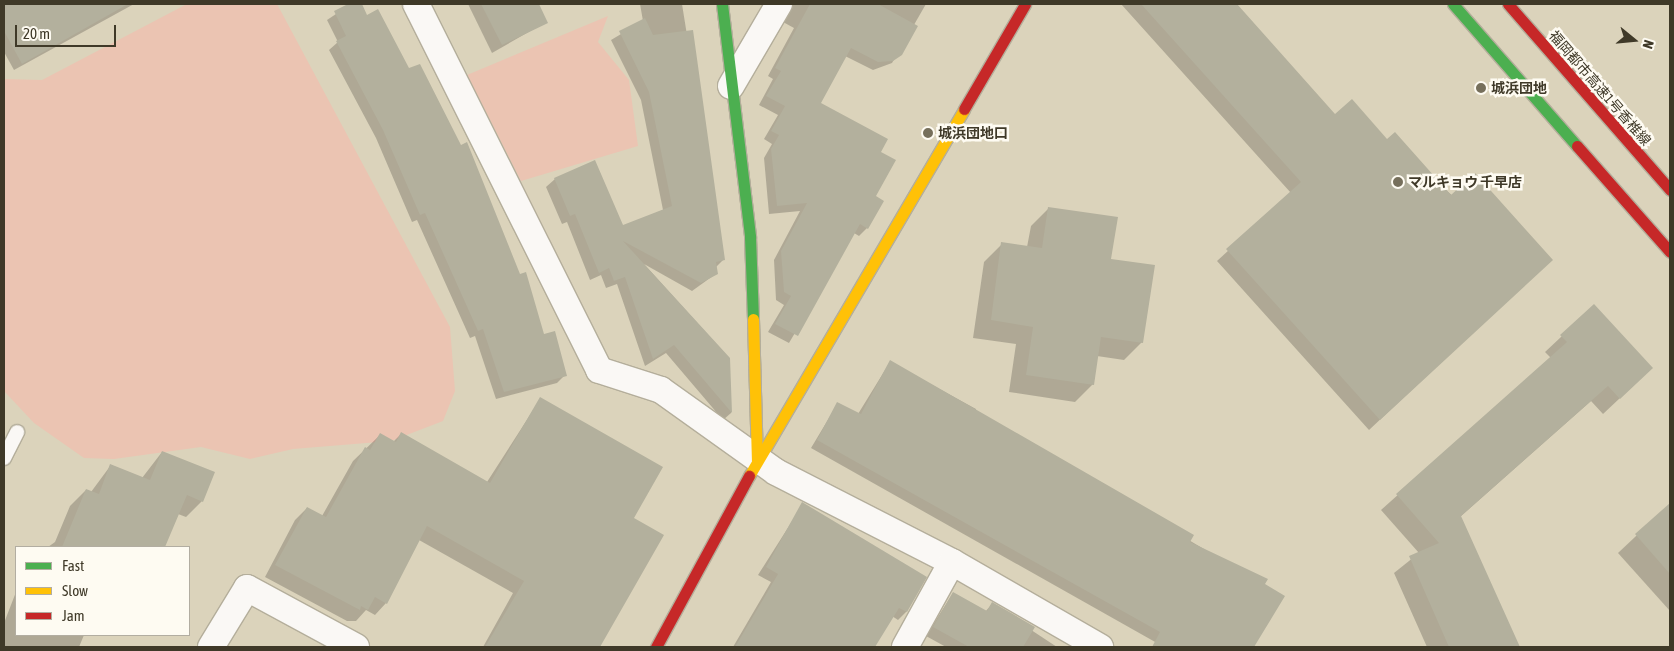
<!DOCTYPE html>
<meta charset="utf-8">
<style>
body{margin:0}
#map{position:relative;width:1674px;height:651px;overflow:hidden;background:#dbd3bb;font-family:"Asap Condensed","Noto Sans JP",sans-serif}
div>[style]{position:absolute}
.green>*{inset:0;background:#ebc4b2}
.shadow>*{inset:0;background:#0003}
.building>*{inset:0;background:#b3b09d}
.roads{filter:drop-shadow(1px 0 #b4ae9b) drop-shadow(-1px 0 #b4ae9b) drop-shadow(0 1px #b4ae9b) drop-shadow(0 -1px #b4ae9b)}
.lane>*{height:14px;margin:-7px;padding:0 7px;transform-origin:7px;border-radius:7px;background:#faf8f5}
.street>*{height:26px;margin:-13px;padding:0 13px;transform-origin:13px;border-radius:13px;background:#faf8f5}
.fast>*{height:11px;margin:-5.5px;padding:0 5.5px;transform-origin:5.5px;border-radius:5.5px;background:#4caf50}
.slow>*{height:11px;margin:-5.5px;padding:0 5.5px;transform-origin:5.5px;border-radius:5.5px;background:#ffc107}
.jam>*{height:11px;margin:-5.5px;padding:0 5.5px;transform-origin:5.5px;border-radius:5.5px;background:#c62828}
.dots>*{width:14px;height:14px;translate:-50% -50%;box-sizing:border-box;border:2px solid #fefbf2;border-radius:50%}
span{translate:-50% -50%;white-space:nowrap;text-align:center;line-height:1.15;-webkit-text-stroke:5px #fefbf2;paint-order:stroke}
.poi-label{font-size:14px;color:#3f3928;font-weight:700}
.left{translate:0 -50%;text-align:left}
.street-label{font-size:14px;color:#3f3928}
.frame{position:absolute;inset:0;border:5px solid #3f3928;pointer-events:none}
.legend{position:absolute;left:15px;top:546px;width:175px;height:90px;box-sizing:border-box;background:#fefbf2;border:1px solid #b2ada1;margin:0;padding:6px 9px;list-style:none;font-size:15px;color:#3f3928}
.legend li{display:flex;align-items:center;gap:10px;height:25px}
.legend b{width:25px;border:1px solid #b2ada1}
.north{position:absolute;left:1609px;top:15px;width:50px;height:50px;-webkit-text-stroke:4px #fefbf2;paint-order:stroke;rotate:107deg;font-size:14px;font-weight:700;line-height:20px;text-align:center;color:#3f3928}
.north::after{content:'';display:block;margin:auto;width:18px;height:22px;background:#3f3928;clip-path:polygon(50% 0,100% 100%,50% 72%,0 100%)}
.scale{position:absolute;left:15px;top:25px;width:101px;height:22px;box-sizing:border-box;border:2px solid #3f3928;border-top:0;padding-left:6px;font-size:15px;line-height:18px;white-space:nowrap;color:#3f3928;-webkit-text-stroke:4px #fefbf2;paint-order:stroke}
</style>
<div id="map">
<div class="green">
<i style="clip-path:polygon(187px 4px,277px 4px,450px 327px,455px 391px,443px 421px,391px 441px,293px 449px,250px 459px,201px 447px,114px 459px,84px 458px,34px 423px,4px 391px,4px 79px,42px 80px)"></i>
<i style="clip-path:polygon(608px 16px,598px 42px,629px 80px,638px 146px,521px 181px,467px 75px)"></i>
</div>
<div class="shadow">
<i style="clip-path:polygon(4px 4px,134px 4px,14px 70px,4px 52px)"></i>
<i style="clip-path:polygon(351px 4px,360px 4px,565px 375px,557px 383px,496px 399px,475px 336px,470px 338px,417px 220px,412px 222px,376px 138px,329px 50px,338px 42px,327px 20px)"></i>
<i style="clip-path:polygon(468px 4px,537px 4px,546px 22px,492px 53px)"></i>
<i style="clip-path:polygon(640px 4px,682px 4px,723px 260px,716px 267px,717px 273px,692px 291px,644px 264px,729px 358px,731px 413px,723px 420px,666px 353px,645px 366px,617px 284px,606px 288px,601px 275px,590px 280px,567px 222px,562px 224px,546px 187px,555px 179px,622px 227px,663px 210px,641px 100px,611px 40px,643px 21px)"></i>
<i style="clip-path:polygon(781px 4px,926px 4px,892px 63px,873px 70px,845px 56px,819px 104px,880px 152px,874px 197px,867px 228px,859px 236px,854px 233px,789px 343px,768px 332px,784px 305px,776px 300px,774px 260px,800px 211px,769px 214px,764px 158px,772px 144px,764px 139px,778px 115px,759px 105px,773px 79px,768px 76px,794px 28px,783px 22px)"></i>
<i style="clip-path:polygon(1121px 4px,1235px 4px,1335px 116px,1387px 140px,1540px 270px,1369px 430px,1217px 261px,1291px 193px)"></i>
<i style="clip-path:polygon(1049px 208px,1110px 260px,1142px 342px,1124px 360px,1097px 356px,1093px 384px,1075px 402px,1009px 392px,1016px 344px,973px 338px,984px 262px,1002px 244px,1027px 247px,1031px 226px)"></i>
<i style="clip-path:polygon(1594px 306px,1636px 383px,1603px 414px,1591px 401px,1460px 517px,1519px 647px,1427px 647px,1394px 573px,1419px 553px,1381px 510px,1551px 358px,1545px 352px)"></i>
<i style="clip-path:polygon(890px 362px,976px 409px,976px 414px,1263px 584px,1254px 647px,1164px 647px,811px 448px,838px 403px,858px 414px)"></i>
<i style="clip-path:polygon(541px 398px,632px 518px,662px 535px,599px 647px,483px 647px,513px 593px,419px 540px,386px 603px,375px 615px,366px 610px,356px 621px,347px 621px,265px 577px,295px 520px,307px 508px,322px 516px,353px 461px,380px 435px,393px 442px,401px 434px,487px 482px)"></i>
<i style="clip-path:polygon(162px 452px,202px 501px,186px 517px,178px 514px,160px 547px,48px 547px,55px 542px,70px 506px,86px 490px,91px 492px,111px 465px,142px 478px)"></i>
<i style="clip-path:polygon(803px 504px,925px 577px,906px 612px,898px 620px,892px 616px,874px 647px,733px 647px,771px 582px,758px 575px)"></i>
<i style="clip-path:polygon(1670px 504px,1670px 611px,1618px 553px)"></i>
<i style="clip-path:polygon(16px 592px,16px 635px,84px 635px,79px 647px,4px 647px,4px 623px)"></i>
<i style="clip-path:polygon(953px 593px,985px 612px,992px 604px,1057px 647px,946px 647px,926px 636px)"></i>
</div>
<div class="building">
<i style="clip-path:polygon(4px 4px,128px 4px,22px 64px,4px 31px)"></i>
<i style="clip-path:polygon(348px 4px,362px 4px,367px 15px,378px 9px,409px 68px,420px 64px,461px 145px,467px 142px,520px 274px,526px 272px,544px 334px,555px 331px,567px 376px,504px 392px,483px 329px,478px 331px,425px 213px,420px 215px,383px 130px,336px 41px,346px 36px,334px 11px)"></i>
<i style="clip-path:polygon(481px 4px,539px 4px,548px 23px,502px 45px)"></i>
<i style="clip-path:polygon(810px 4px,878px 4px,918px 26px,902px 55px,893px 61px,878px 62px,851px 48px,821px 103px,888px 139px,881px 152px,896px 160px,876px 196px,884px 201px,868px 229px,860px 224px,798px 336px,775px 324px,791px 296px,784px 292px,781px 251px,807px 203px,777px 206px,771px 149px,779px 135px,771px 131px,785px 106px,766px 96px,781px 71px,775px 68px)"></i>
<i style="clip-path:polygon(1141px 4px,1237px 4px,1335px 114px,1352px 99px,1387px 139px,1395px 132px,1451px 195px,1475px 173px,1553px 260px,1380px 420px,1226px 249px,1301px 182px)"></i>
<i style="clip-path:polygon(645px 18px,653px 35px,693px 30px,725px 260px,716px 262px,718px 274px,701px 283px,623px 241px,730px 358px,732px 413px,674px 345px,653px 359px,625px 277px,614px 281px,609px 268px,599px 273px,575px 214px,570px 216px,554px 178px,595px 160px,623px 225px,672px 206px,649px 92px,619px 31px)"></i>
<i style="clip-path:polygon(1048px 207px,1118px 217px,1111px 259px,1155px 265px,1143px 343px,1101px 337px,1094px 385px,1026px 375px,1033px 327px,991px 320px,1001px 242px,1042px 248px)"></i>
<i style="clip-path:polygon(1594px 304px,1653px 368px,1620px 399px,1608px 386px,1461px 516px,1520px 647px,1449px 647px,1409px 556px,1439px 543px,1396px 494px,1567px 342px,1560px 335px)"></i>
<i style="clip-path:polygon(890px 360px,1194px 535px,1190px 542px,1268px 579px,1265px 584px,1285px 596px,1254px 647px,1152px 647px,1160px 632px,817px 440px,837px 402px,861px 414px)"></i>
<i style="clip-path:polygon(540px 397px,663px 467px,634px 518px,664px 535px,600px 647px,485px 647px,524px 581px,427px 526px,387px 604px,375px 597px,368px 610px,361px 606px,360px 610px,275px 565px,307px 507px,326px 517px,365px 447px,370px 450px,380px 433px,396px 442px,401px 432px,490px 483px)"></i>
<i style="clip-path:polygon(162px 451px,215px 472px,203px 502px,187px 495px,165px 547px,62px 547px,86px 489px,99px 494px,110px 464px,150px 480px)"></i>
<i style="clip-path:polygon(802px 502px,927px 577px,907px 612px,899px 608px,875px 647px,735px 647px,778px 574px,766px 567px)"></i>
<i style="clip-path:polygon(1670px 503px,1670px 574px,1635px 534px)"></i>
<i style="clip-path:polygon(953px 592px,987px 611px,992px 602px,1035px 627px,1023px 647px,969px 647px,933px 627px)"></i>
</div>
<div class="roads">
<div class="lane">
<i style="left:4px;top:458px;width:29px;rotate:-63deg"></i>
</div>
<div class="street">
<i style="left:416px;top:4px;width:409px;rotate:63.4deg"></i>
<i style="left:599px;top:370px;width:65px;rotate:17.9deg"></i>
<i style="left:661px;top:390px;width:141px;rotate:35.5deg"></i>
<i style="left:776px;top:472px;width:198px;rotate:27.1deg"></i>
<i style="left:952px;top:562px;width:171px;rotate:29.9deg"></i>
<i style="left:731px;top:86px;width:95px;rotate:-59.7deg"></i>
<i style="left:211px;top:647px;width:69px;rotate:-58.6deg"></i>
<i style="left:247px;top:588px;width:124px;rotate:28.4deg"></i>
<i style="left:905px;top:647px;width:97px;rotate:-61.1deg"></i>
</div>
<div class="fast">
<i style="left:722px;top:4px;width:235px;rotate:83.1deg"></i>
<i style="left:750px;top:237px;width:82px;rotate:87.9deg"></i>
<i style="left:1453px;top:4px;width:189px;rotate:48.9deg"></i>
</div>
<div class="slow">
<i style="left:753px;top:319px;width:142px;rotate:88.4deg"></i>
<i style="left:749px;top:476px;width:425px;rotate:-59.6deg"></i>
</div>
<div class="jam">
<i style="left:1508px;top:4px;width:247px;rotate:48.9deg"></i>
<i style="left:964px;top:109px;width:121px;rotate:-59.8deg"></i>
<i style="left:1577px;top:146px;width:141px;rotate:48.7deg"></i>
<i style="left:656px;top:647px;width:195px;rotate:-61.5deg"></i>
</div>
</div>
<div class="dots">
<i style="left:1481px;top:88px;background:#766f5b"></i>
<i style="left:928px;top:133px;background:#766f5b"></i>
<i style="left:1398px;top:182px;background:#766f5b"></i>
</div>
<div class="poi-label">
<span class="left" style="left:1491px;top:88px">城浜団地</span>
<span class="left" style="left:938px;top:133px">城浜団地口</span>
<span class="left" style="left:1408px;top:182px">マルキョウ 千早店</span>
</div>
<div class="street-label">
<span style="left:1600px;top:88px;rotate:49deg">福岡都市高速1号香椎線</span>
</div>
<div class="frame"></div>
<ul class="legend">
<li><b style="height:6px;background:#4caf50"></b>Fast</li>
<li><b style="height:6px;background:#ffc107"></b>Slow</li>
<li><b style="height:6px;background:#c62828"></b>Jam</li>
</ul>
<div class="north">N</div>
<div class="scale">20 m</div>
</div>
